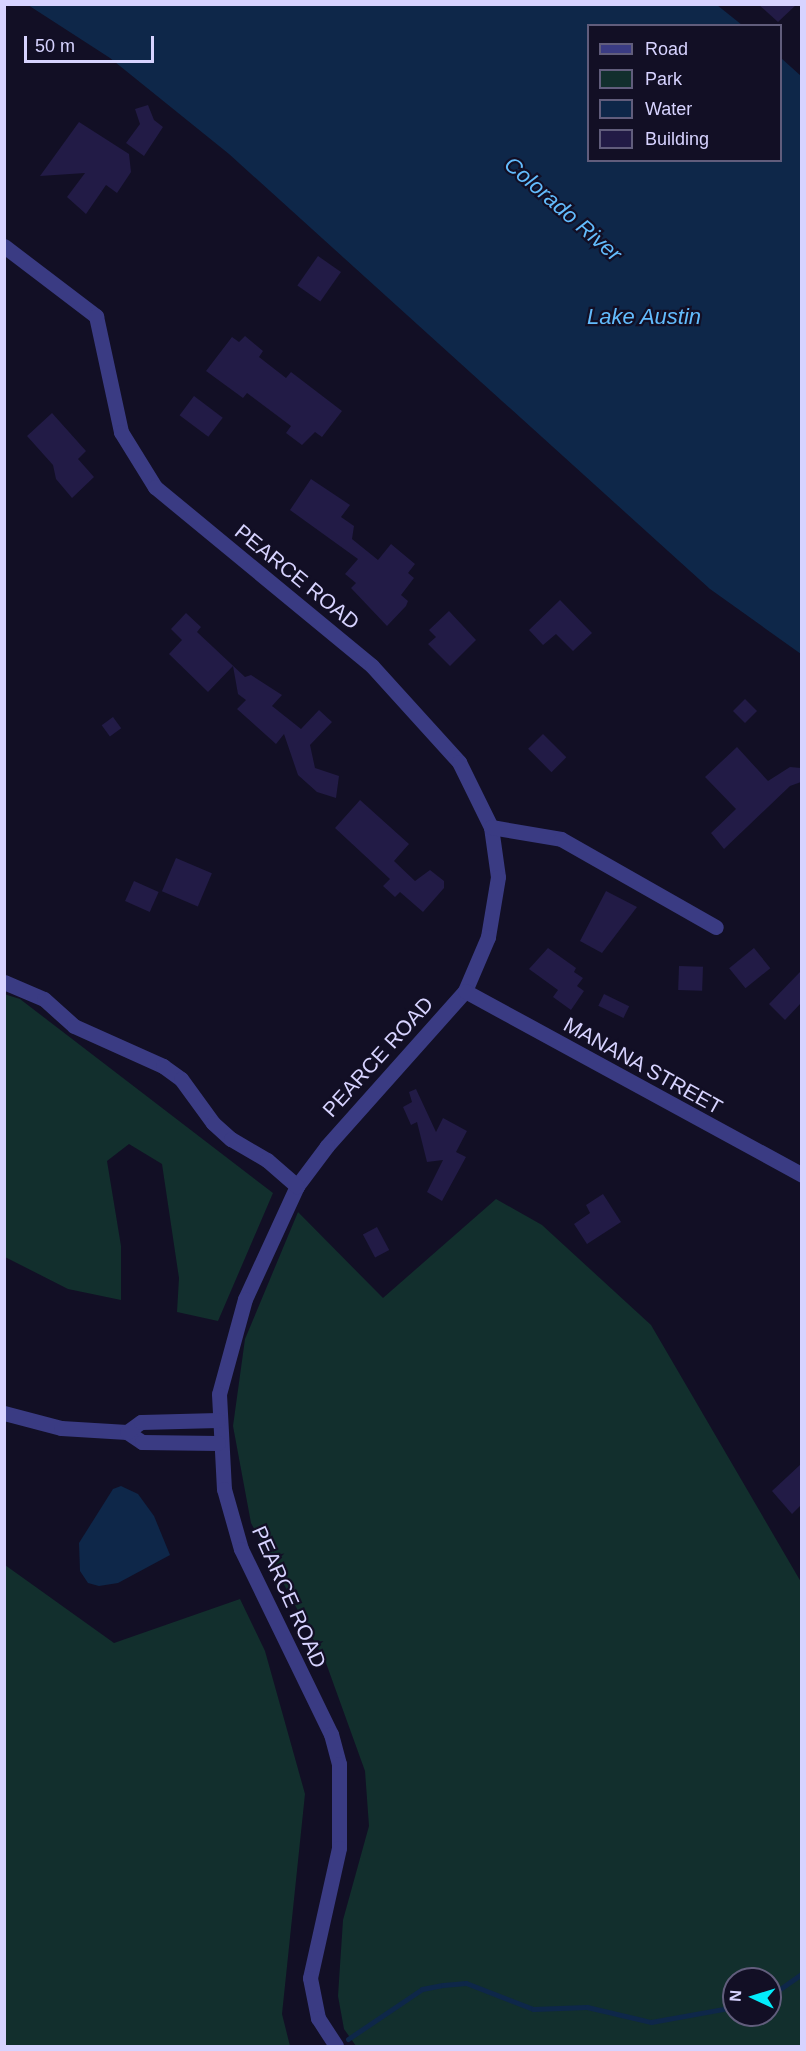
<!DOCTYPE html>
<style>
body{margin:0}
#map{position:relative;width:806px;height:2051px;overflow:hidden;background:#120f25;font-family:Helvetica,sans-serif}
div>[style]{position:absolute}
.green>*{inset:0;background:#122f2d}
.water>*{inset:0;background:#0e2749}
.stream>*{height:5px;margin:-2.5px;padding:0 2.5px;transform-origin:2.5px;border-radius:2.5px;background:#0e2749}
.building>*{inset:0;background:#221b46;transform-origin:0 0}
.street>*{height:15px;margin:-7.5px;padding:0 7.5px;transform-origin:7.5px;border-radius:7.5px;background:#3a3b83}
span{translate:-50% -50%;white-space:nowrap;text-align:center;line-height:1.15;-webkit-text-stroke:4.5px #120f25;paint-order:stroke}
.street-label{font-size:21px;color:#d7d3ff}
.water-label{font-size:22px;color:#63bcfd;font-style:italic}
.frame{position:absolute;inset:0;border:6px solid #d7d3ff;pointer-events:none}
.legend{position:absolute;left:587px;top:24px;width:195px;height:138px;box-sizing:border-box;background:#120f25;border:2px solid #615d7c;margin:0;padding:8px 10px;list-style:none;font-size:18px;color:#d7d3ff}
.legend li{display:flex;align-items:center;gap:12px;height:30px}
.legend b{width:30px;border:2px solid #615d7c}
.north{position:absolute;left:722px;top:1967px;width:60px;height:60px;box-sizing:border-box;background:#120f25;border:2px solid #615d7c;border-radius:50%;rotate:274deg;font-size:16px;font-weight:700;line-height:24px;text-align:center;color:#d7d3ff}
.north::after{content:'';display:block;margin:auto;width:21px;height:27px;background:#03ecfb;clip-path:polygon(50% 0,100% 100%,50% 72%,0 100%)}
.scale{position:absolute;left:24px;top:36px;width:130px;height:27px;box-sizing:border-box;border:3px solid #d7d3ff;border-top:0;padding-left:8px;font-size:18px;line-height:21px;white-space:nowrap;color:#d7d3ff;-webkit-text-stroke:4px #120f25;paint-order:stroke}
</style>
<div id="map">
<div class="green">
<i style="clip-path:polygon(4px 994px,20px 999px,273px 1193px,218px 1321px,177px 1312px,179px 1278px,162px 1164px,129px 1144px,107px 1161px,121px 1246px,121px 1300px,68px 1289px,5px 1257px)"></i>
<i style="clip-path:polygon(evenodd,496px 1199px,542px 1225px,651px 1325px,801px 1582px,801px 2046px,356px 2046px,344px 2029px,338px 1996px,343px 1920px,369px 1826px,365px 1771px,326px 1663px,251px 1523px,233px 1426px,245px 1339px,298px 1212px,383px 1298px,496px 1199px,734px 1979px,770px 1979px,770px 2015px,734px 2015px,734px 1979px)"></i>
<i style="clip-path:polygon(5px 1565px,114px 1643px,240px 1599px,265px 1651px,305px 1794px,282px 2014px,290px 2046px,5px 2046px)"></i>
</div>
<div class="water">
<i style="clip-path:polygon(28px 5px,717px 5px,742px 25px,588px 26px,588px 160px,780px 160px,781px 58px,801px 76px,801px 654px,710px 589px,229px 154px,110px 58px)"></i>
<i style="clip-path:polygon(121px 1486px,138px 1494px,154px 1516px,170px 1555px,118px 1583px,99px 1586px,88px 1583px,80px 1571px,79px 1543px,113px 1489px)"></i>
</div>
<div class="stream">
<i style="left:770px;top:1996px;width:39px;rotate:-35deg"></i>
<i style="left:348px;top:2039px;width:89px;rotate:-34deg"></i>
<i style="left:422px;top:1989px;width:21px;rotate:-11deg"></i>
<i style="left:443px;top:1985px;width:23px;rotate:-5deg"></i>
<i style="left:466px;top:1983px;width:72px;rotate:21.2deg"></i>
<i style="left:533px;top:2009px;width:54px;rotate:-2.1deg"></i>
<i style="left:587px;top:2007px;width:66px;rotate:13.2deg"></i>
<i style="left:651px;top:2022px;width:84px;rotate:-10.2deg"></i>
</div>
<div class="building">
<i style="clip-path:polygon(758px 4px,797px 4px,778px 22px)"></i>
<i style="clip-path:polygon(148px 105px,154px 120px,163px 127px,144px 156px,126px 143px,140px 124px,135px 109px)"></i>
<i style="clip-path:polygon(79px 122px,129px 154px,131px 172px,117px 193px,106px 185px,86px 214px,67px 197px,85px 173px,40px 176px)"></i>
<i style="left:318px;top:256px;width:28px;height:36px;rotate:35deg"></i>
<i style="clip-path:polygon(245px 336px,263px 351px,259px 357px,286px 378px,291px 372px,342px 411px,322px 437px,315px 432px,302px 445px,286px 433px,291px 426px,247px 393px,243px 398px,206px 371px,232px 337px,239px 342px)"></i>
<i style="left:194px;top:396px;width:36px;height:24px;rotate:37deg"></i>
<i style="clip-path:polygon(52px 413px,86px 451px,78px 459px,94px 477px,72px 498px,56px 479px,53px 465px,27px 436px)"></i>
<i style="clip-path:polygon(311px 479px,350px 505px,341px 517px,354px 526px,352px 539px,378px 560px,391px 544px,415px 564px,408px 573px,414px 578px,401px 595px,408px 601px,406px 606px,387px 626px,351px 588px,356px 583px,345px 574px,358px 559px,290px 510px)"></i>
<i style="clip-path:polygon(560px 600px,592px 633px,573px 651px,556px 634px,543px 645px,529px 630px)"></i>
<i style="clip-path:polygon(449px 611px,476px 640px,450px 666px,428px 644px,436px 637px,429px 630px)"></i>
<i style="clip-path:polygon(186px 613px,201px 627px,197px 632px,245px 677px,251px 675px,282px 695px,272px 706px,301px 729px,319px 710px,332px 722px,310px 745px,315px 768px,339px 776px,336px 798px,317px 792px,298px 775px,284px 734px,276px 744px,237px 709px,246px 700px,238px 694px,233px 666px,208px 692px,169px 654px,182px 640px,171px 629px)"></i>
<i style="left:745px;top:699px;width:17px;height:17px;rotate:45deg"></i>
<i style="left:113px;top:717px;width:14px;height:14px;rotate:54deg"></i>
<i style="left:543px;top:734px;width:33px;height:21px;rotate:45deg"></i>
<i style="clip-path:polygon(737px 747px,768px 781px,790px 767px,801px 768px,801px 782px,790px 786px,724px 849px,711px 833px,736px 809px,705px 777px)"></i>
<i style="clip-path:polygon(360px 800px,409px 844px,394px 861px,415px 881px,430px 870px,444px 881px,444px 888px,423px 912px,400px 892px,395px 897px,383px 886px,390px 879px,335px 828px)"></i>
<i style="left:176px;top:858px;width:39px;height:36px;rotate:23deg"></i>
<i style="left:134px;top:881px;width:27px;height:22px;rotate:24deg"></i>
<i style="clip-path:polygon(606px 891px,637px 907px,602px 953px,580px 941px)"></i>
<i style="clip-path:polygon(548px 948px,576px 968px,574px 972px,583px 978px,577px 986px,584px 991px,571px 1010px,553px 997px,558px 990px,529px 969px)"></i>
<i style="left:754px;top:948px;width:26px;height:32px;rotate:51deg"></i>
<i style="left:679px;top:966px;width:24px;height:24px;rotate:2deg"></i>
<i style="clip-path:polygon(801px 971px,801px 1003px,785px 1020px,769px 1004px)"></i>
<i style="left:604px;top:994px;width:28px;height:13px;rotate:26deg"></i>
<i style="clip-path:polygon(416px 1089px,436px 1132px,443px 1118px,467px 1131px,456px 1152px,466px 1157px,442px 1201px,427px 1192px,443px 1160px,427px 1162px,417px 1122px,411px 1125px,403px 1107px,412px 1102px,409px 1092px)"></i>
<i style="clip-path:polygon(603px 1194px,621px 1222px,587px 1244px,574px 1224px,590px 1213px,586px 1205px)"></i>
<i style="left:377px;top:1227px;width:26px;height:16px;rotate:62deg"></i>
<i style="clip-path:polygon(801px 1464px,801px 1505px,792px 1514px,772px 1491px)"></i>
</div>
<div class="street">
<i style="left:4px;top:246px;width:116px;rotate:37.3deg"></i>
<i style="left:96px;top:316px;width:119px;rotate:77.8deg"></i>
<i style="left:121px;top:432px;width:65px;rotate:58.3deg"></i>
<i style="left:155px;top:487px;width:281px;rotate:39.5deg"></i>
<i style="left:372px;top:666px;width:130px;rotate:47.8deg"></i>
<i style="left:459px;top:762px;width:72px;rotate:63.8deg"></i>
<i style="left:491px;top:827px;width:50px;rotate:82deg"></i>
<i style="left:498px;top:877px;width:61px;rotate:99.5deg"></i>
<i style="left:488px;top:937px;width:59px;rotate:113.1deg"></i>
<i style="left:465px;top:991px;width:208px;rotate:131.7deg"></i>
<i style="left:327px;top:1146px;width:50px;rotate:126.9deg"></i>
<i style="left:297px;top:1186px;width:124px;rotate:114.7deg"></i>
<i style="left:245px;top:1299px;width:98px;rotate:105.3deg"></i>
<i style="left:219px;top:1394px;width:95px;rotate:87deg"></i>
<i style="left:224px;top:1489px;width:62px;rotate:74.2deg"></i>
<i style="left:241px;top:1549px;width:206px;rotate:64.1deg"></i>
<i style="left:331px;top:1734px;width:31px;rotate:75deg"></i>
<i style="left:339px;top:1764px;width:84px;rotate:90deg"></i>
<i style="left:339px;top:1848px;width:133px;rotate:102.6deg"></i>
<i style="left:310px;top:1978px;width:41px;rotate:78.7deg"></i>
<i style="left:318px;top:2018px;width:33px;rotate:57deg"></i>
<i style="left:491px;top:827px;width:71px;rotate:9.7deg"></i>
<i style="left:561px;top:839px;width:178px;rotate:29.6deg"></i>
<i style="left:4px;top:982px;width:43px;rotate:23deg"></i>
<i style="left:44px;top:999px;width:40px;rotate:42deg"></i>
<i style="left:74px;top:1026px;width:98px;rotate:24.2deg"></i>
<i style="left:163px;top:1066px;width:22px;rotate:36deg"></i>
<i style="left:181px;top:1079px;width:54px;rotate:54deg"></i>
<i style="left:213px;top:1123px;width:24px;rotate:42deg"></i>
<i style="left:231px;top:1139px;width:42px;rotate:30.3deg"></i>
<i style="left:267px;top:1160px;width:40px;rotate:41deg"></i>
<i style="left:465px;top:991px;width:384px;rotate:28.6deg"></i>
<i style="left:4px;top:1413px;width:59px;rotate:14.7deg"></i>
<i style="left:61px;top:1428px;width:66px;rotate:3.5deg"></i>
<i style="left:127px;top:1432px;width:18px;rotate:34deg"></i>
<i style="left:142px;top:1442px;width:76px;rotate:0.8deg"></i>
<i style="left:127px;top:1432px;width:17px;rotate:-36deg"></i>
<i style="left:141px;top:1422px;width:77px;rotate:-1.5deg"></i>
</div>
<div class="street-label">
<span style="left:297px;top:577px;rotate:39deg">PEARCE ROAD</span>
<span style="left:378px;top:1057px;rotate:-48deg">PEARCE ROAD</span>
<span style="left:643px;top:1066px;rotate:29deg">MANANA STREET</span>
<span style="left:289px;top:1597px;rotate:66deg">PEARCE ROAD</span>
</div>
<div class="water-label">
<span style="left:563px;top:209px;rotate:41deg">Colorado River</span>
<span style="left:644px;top:317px">Lake Austin</span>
</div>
<div class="frame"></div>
<ul class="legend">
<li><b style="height:8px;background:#3a3b83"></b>Road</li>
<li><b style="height:16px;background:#122f2d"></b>Park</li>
<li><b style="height:16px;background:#0e2749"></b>Water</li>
<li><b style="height:16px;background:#221b46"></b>Building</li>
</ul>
<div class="north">N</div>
<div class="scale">50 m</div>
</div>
